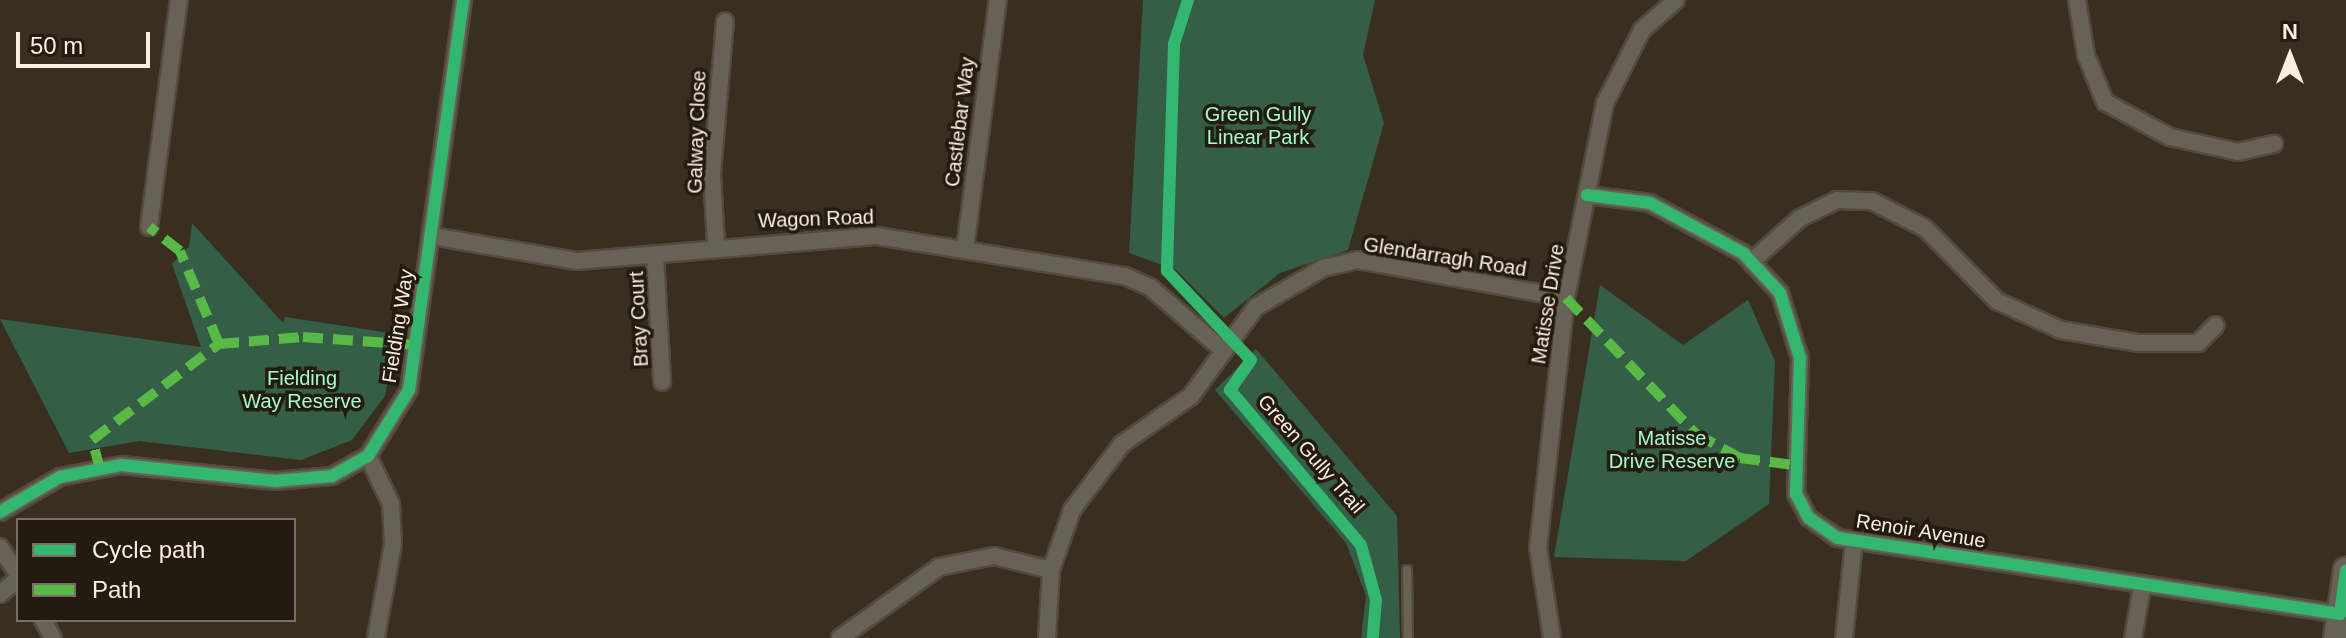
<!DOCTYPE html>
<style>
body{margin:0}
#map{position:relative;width:2346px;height:638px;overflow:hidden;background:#382f20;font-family:Helvetica,sans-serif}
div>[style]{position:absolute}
.green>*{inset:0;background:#345e45}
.roads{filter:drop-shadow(2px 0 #534a3e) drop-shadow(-2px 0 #534a3e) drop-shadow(0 2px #534a3e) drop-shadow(0 -2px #534a3e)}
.service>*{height:8px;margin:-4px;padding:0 4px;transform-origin:4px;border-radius:4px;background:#686156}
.minor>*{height:16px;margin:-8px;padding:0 8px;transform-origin:8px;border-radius:8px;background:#686156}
.secondary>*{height:24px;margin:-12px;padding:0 12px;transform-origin:12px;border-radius:12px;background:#686156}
.quiet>*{height:10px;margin-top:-5px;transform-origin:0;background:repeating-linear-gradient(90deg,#58b947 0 20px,transparent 0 30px)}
.cycleway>*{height:12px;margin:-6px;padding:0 6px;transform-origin:6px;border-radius:6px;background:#33b770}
span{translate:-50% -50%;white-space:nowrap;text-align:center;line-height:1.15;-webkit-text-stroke:7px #231b0f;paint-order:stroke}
.park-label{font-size:20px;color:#a4fbcb}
.street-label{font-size:20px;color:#faeedf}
.legend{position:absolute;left:16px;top:518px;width:280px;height:104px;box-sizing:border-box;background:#231b0f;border:2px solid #796f62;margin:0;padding:10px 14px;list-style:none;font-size:24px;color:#faeedf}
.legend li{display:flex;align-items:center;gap:16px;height:40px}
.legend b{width:40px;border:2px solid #796f62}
.north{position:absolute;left:2250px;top:16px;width:80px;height:80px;-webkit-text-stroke:6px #231b0f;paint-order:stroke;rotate:0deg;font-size:22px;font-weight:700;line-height:32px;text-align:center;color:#faeedf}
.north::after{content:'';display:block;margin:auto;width:28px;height:36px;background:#faeedf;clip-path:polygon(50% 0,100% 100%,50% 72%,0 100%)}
.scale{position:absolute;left:16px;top:32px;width:134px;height:36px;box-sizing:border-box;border:4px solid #faeedf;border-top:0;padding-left:10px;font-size:24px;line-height:28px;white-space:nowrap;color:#faeedf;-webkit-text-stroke:6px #231b0f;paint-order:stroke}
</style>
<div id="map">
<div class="green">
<i style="clip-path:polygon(1143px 0,1375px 0,1363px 55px,1384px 123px,1348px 250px,1280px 273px,1224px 318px,1176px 270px,1129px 253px)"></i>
<i style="clip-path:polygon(192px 223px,283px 323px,285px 317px,397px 334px,385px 396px,352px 440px,301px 460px,139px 441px,69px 453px,0 319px,201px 347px,172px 264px,189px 247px)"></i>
<i style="clip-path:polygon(1600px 285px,1683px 345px,1748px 300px,1775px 361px,1769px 504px,1686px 561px,1554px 557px)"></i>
<i style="clip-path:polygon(1256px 349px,1397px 516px,1400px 638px,1361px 638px,1366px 596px,1346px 543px,1215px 390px)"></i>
</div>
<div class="roads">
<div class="service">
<i style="left:1407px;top:570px;width:68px;rotate:89.2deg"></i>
</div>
<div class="minor">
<i style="left:2077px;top:0;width:56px;rotate:80.7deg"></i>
<i style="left:2086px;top:55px;width:51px;rotate:68deg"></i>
<i style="left:2105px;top:102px;width:74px;rotate:28.3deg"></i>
<i style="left:2170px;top:137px;width:70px;rotate:12.4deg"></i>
<i style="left:2238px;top:152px;width:37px;rotate:-13deg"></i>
<i style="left:1587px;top:195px;width:64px;rotate:7.2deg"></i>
<i style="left:1650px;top:203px;width:106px;rotate:28.3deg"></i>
<i style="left:1743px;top:253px;width:54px;rotate:47.2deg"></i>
<i style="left:1780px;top:293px;width:68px;rotate:72.9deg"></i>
<i style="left:1800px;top:358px;width:136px;rotate:91.7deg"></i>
<i style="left:1796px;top:494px;width:27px;rotate:62deg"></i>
<i style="left:1809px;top:518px;width:35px;rotate:35deg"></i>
<i style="left:1838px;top:538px;width:508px;rotate:8.61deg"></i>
<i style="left:149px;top:227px;width:229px;rotate:-82.5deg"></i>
<i style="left:432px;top:236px;width:147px;rotate:9.8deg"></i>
<i style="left:577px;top:261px;width:301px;rotate:-4.8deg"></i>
<i style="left:877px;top:236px;width:251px;rotate:9.2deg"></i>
<i style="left:1125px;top:276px;width:27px;rotate:24deg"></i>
<i style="left:1150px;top:287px;width:98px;rotate:40.9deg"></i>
<i style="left:716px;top:245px;width:72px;rotate:-93.2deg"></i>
<i style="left:712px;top:173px;width:152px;rotate:-85.1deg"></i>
<i style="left:965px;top:249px;width:251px;rotate:-82.5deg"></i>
<i style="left:655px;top:255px;width:127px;rotate:86.8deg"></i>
<i style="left:1751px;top:262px;width:66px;rotate:-41.9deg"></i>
<i style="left:1800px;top:218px;width:41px;rotate:-25.9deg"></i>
<i style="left:1837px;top:200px;width:35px;rotate:2deg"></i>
<i style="left:1872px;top:201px;width:59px;rotate:27deg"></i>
<i style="left:1925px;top:228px;width:103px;rotate:45.4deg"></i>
<i style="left:1997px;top:301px;width:70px;rotate:24.4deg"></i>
<i style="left:2061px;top:330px;width:79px;rotate:9.5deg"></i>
<i style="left:2139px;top:343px;width:59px"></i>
<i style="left:2198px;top:343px;width:25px;rotate:-45deg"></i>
<i style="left:368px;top:456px;width:53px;rotate:64.4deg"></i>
<i style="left:391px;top:504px;width:40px;rotate:87.1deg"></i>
<i style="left:393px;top:544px;width:96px;rotate:100.3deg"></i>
<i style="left:0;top:512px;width:69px;rotate:-30.3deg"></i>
<i style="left:60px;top:477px;width:62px;rotate:-11.1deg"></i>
<i style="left:121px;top:465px;width:155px;rotate:5.9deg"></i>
<i style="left:275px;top:481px;width:57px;rotate:-5deg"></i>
<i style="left:332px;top:476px;width:41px;rotate:-29.1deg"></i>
<i style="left:368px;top:456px;width:78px;rotate:-58.2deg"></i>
<i style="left:409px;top:390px;width:394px;rotate:-82.1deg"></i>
<i style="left:0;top:547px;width:33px;rotate:57deg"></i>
<i style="left:0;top:594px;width:23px;rotate:-40deg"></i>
<i style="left:43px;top:620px;width:21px;rotate:61deg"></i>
<i style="left:840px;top:638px;width:122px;rotate:-35.6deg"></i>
<i style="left:939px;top:567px;width:56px;rotate:-11.3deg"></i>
<i style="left:994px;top:556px;width:59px;rotate:13.8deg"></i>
<i style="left:1047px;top:638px;width:68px;rotate:-86.6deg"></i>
<i style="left:1051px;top:570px;width:64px;rotate:-70.7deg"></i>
<i style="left:1072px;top:510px;width:83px;rotate:-52.9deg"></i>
<i style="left:1122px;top:444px;width:84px;rotate:-34.8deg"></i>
<i style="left:1191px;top:396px;width:110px;rotate:-53.9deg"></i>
<i style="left:1256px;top:307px;width:78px;rotate:-30.2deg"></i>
<i style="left:1323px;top:268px;width:35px;rotate:-13deg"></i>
<i style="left:1357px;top:260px;width:212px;rotate:10.3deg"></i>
<i style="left:1552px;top:638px;width:91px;rotate:-98.8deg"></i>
<i style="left:1538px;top:548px;width:252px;rotate:-83.6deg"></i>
<i style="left:1566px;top:298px;width:199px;rotate:-78.7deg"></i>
<i style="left:1605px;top:103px;width:82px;rotate:-63.1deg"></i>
<i style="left:1642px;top:30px;width:45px;rotate:-41.4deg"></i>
<i style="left:1844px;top:638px;width:97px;rotate:-84.1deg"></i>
<i style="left:2133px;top:638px;width:52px;rotate:-80deg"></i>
</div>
<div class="secondary">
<i style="left:2336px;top:638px;width:69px;rotate:-81.6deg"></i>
</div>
</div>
<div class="quiet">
<i style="left:1566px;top:298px;width:188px;rotate:46.3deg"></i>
<i style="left:1696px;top:434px;width:50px;rotate:28.6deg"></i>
<i style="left:1740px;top:458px;width:54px;rotate:7.4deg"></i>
<i style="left:219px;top:344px;width:84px;rotate:-4.8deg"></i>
<i style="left:303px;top:337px;width:114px;rotate:4deg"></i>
<i style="left:100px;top:469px;width:30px;rotate:-105deg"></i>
<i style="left:92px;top:440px;width:159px;rotate:-37.1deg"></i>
<i style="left:219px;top:344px;width:101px;rotate:-112.8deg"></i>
<i style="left:180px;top:251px;width:39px;rotate:-142deg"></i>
</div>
<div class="cycleway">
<i style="left:1188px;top:0;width:46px;rotate:107.7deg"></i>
<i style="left:1174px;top:44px;width:227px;rotate:91.8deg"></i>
<i style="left:1167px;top:271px;width:122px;rotate:46.7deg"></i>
<i style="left:1251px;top:360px;width:37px;rotate:125deg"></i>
<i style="left:1230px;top:390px;width:203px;rotate:49.8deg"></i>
<i style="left:1361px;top:545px;width:57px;rotate:74.7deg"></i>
<i style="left:1376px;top:600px;width:38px;rotate:95deg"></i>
<i style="left:1587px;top:195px;width:64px;rotate:7.2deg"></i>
<i style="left:1650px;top:203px;width:106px;rotate:28.3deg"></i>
<i style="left:1743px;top:253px;width:54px;rotate:47.2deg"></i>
<i style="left:1780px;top:293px;width:68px;rotate:72.9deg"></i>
<i style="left:1800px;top:358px;width:136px;rotate:91.7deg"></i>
<i style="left:1796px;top:494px;width:27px;rotate:62deg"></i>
<i style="left:1809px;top:518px;width:35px;rotate:35deg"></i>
<i style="left:1838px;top:538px;width:508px;rotate:8.61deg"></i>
<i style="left:2340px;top:614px;width:44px;rotate:-82.2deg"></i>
<i style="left:0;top:512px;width:69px;rotate:-30.3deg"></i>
<i style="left:60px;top:477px;width:62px;rotate:-11.1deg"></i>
<i style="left:121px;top:465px;width:155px;rotate:5.9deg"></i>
<i style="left:275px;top:481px;width:57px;rotate:-5deg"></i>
<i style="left:332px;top:476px;width:41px;rotate:-29.1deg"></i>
<i style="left:368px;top:456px;width:78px;rotate:-58.2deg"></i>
<i style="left:409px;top:390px;width:394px;rotate:-82.1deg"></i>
</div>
<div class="park-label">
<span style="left:1258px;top:126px">Green Gully<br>Linear Park</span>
<span style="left:302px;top:390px">Fielding<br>Way Reserve</span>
<span style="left:1672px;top:450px">Matisse<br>Drive Reserve</span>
</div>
<div class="street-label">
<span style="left:960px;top:122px;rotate:-83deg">Castlebar Way</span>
<span style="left:697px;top:132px;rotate:-88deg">Galway Close</span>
<span style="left:816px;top:219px;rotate:-2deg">Wagon Road</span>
<span style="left:1445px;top:257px;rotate:9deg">Glendarragh Road</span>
<span style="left:1548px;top:304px;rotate:-81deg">Matisse Drive</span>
<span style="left:639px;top:319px;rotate:-93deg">Bray Court</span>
<span style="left:398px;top:326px;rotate:-81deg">Fielding Way</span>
<span style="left:1311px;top:454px;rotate:49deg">Green Gully Trail</span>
<span style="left:1921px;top:531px;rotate:9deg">Renoir Avenue</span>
</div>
<ul class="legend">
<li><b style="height:10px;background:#33b770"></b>Cycle path</li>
<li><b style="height:10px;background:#58b947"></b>Path</li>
</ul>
<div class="north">N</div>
<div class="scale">50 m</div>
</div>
